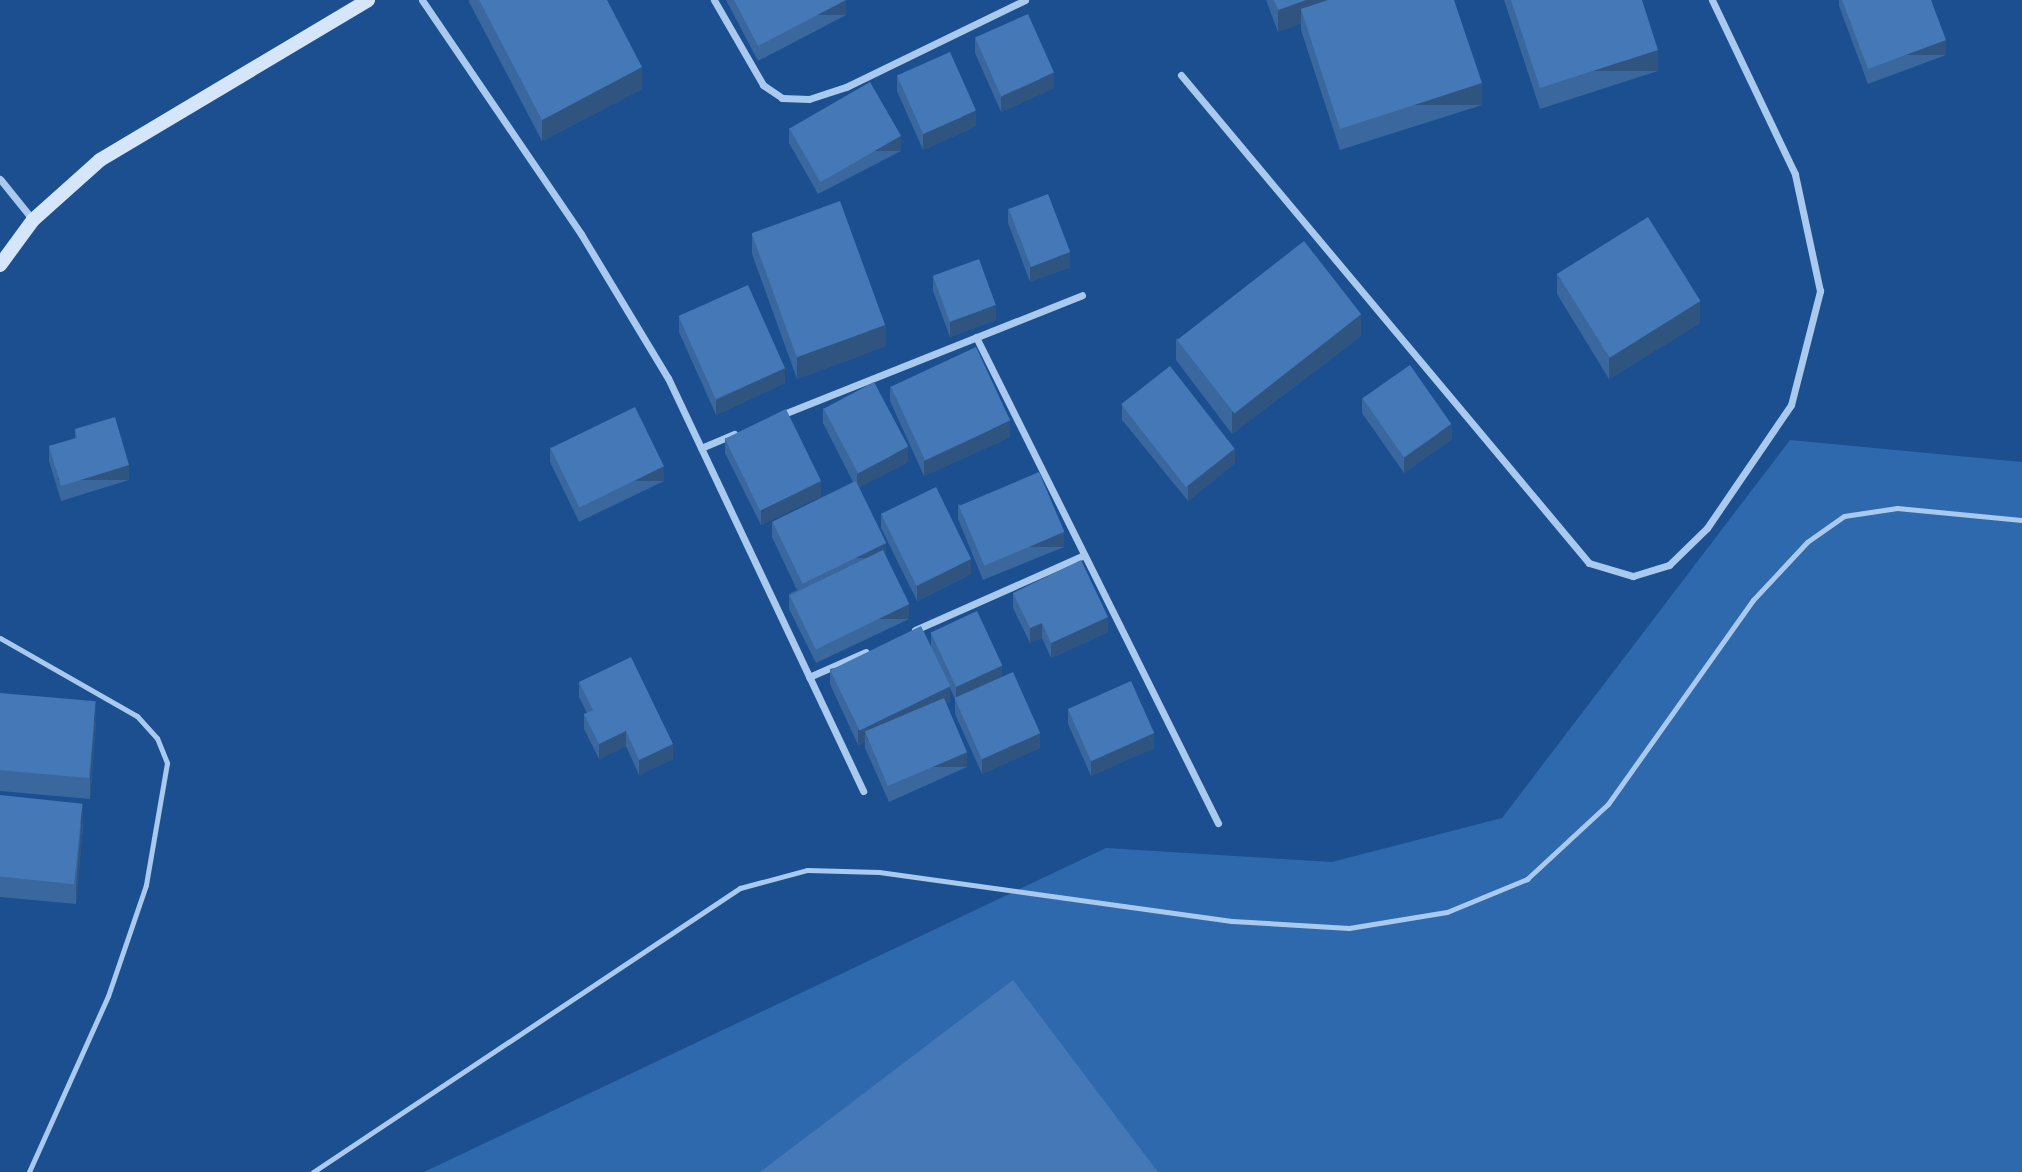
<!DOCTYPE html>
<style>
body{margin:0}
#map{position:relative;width:2022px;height:1172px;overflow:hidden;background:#1b4f8f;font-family:"Fira Sans",sans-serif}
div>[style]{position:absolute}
.green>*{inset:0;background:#2e69ad}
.lane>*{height:5px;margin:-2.5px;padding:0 2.5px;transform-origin:2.5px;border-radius:2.5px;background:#a9c9ee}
.street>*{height:7px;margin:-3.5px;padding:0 3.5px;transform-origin:3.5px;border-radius:3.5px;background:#a9c9ee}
.secondary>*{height:14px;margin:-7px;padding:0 7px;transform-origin:7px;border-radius:7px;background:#d6e6fa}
.wall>*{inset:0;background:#3a679d}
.shaded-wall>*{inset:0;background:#305480;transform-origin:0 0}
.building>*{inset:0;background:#4478b7;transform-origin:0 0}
span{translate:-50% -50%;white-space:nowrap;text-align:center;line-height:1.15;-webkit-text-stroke:6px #1b4f8f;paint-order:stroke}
</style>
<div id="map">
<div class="green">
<i style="clip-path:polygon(1790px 440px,2022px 462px,2022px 1172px,424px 1172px,1106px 848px,1332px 862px,1502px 818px)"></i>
</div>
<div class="lane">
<i style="left:0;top:638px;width:158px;rotate:29.7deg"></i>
<i style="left:137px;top:716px;width:30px;rotate:48deg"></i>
<i style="left:157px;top:738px;width:27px;rotate:68deg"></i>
<i style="left:167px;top:763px;width:124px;rotate:99.8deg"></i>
<i style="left:146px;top:885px;width:117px;rotate:108.9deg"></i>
<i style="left:108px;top:996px;width:193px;rotate:114.2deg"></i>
<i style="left:313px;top:1172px;width:513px;rotate:-33.63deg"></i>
<i style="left:740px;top:888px;width:69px;rotate:-15deg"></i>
<i style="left:807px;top:870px;width:72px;rotate:1.6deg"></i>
<i style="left:879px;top:872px;width:356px;rotate:7.9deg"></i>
<i style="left:1232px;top:921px;width:117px;rotate:3.4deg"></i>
<i style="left:1349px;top:928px;width:99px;rotate:-9.3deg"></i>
<i style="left:1447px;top:912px;width:87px;rotate:-22.4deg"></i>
<i style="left:1527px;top:879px;width:110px;rotate:-42.8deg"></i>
<i style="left:1608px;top:804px;width:250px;rotate:-54.6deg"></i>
<i style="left:1753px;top:600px;width:79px;rotate:-47deg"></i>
<i style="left:1807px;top:542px;width:45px;rotate:-35.1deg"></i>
<i style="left:1844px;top:516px;width:54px;rotate:-8.6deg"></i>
<i style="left:1897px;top:508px;width:126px;rotate:5.5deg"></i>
</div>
<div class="street">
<i style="left:422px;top:0;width:283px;rotate:55.8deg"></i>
<i style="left:581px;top:234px;width:168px;rotate:58.9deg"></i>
<i style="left:668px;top:378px;width:457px;rotate:64.7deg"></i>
<i style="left:714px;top:0;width:98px;rotate:60deg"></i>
<i style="left:763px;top:85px;width:23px;rotate:34deg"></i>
<i style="left:782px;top:98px;width:27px;rotate:2deg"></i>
<i style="left:809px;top:99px;width:39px;rotate:-18deg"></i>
<i style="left:846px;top:87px;width:199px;rotate:-25.9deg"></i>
<i style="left:1181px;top:75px;width:636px;rotate:50.1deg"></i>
<i style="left:1589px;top:563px;width:46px;rotate:16.5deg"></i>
<i style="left:1633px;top:576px;width:38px;rotate:-17deg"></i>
<i style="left:1669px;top:565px;width:53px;rotate:-44.2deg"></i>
<i style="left:1707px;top:528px;width:149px;rotate:-55.7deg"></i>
<i style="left:1791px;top:405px;width:118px;rotate:-75.7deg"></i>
<i style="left:1820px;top:291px;width:120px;rotate:-102.1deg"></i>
<i style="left:1795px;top:174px;width:193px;rotate:-115.5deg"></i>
<i style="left:0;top:179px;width:53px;rotate:51.2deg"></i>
<i style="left:976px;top:337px;width:543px;rotate:63.53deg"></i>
<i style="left:781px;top:415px;width:324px;rotate:-21.7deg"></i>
<i style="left:701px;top:448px;width:36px;rotate:-23deg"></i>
<i style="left:915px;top:630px;width:185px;rotate:-23.9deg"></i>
<i style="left:809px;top:677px;width:62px;rotate:-23.7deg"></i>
</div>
<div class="secondary">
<i style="left:0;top:265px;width:56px;rotate:-53.7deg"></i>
<i style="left:33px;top:220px;width:90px;rotate:-41.8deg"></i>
<i style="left:100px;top:160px;width:312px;rotate:-30.8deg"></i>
</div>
<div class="wall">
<i style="clip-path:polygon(469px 0,607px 0,642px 89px,542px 141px,469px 2px)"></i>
<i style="clip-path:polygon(726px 0,846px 0,846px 15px,758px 61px)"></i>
<i style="clip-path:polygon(1266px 0,1454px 0,1482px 105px,1340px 150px,1301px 30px,1301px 23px,1278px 32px)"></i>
<i style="clip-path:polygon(1504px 0,1642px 0,1658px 71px,1540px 109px)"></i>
<i style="clip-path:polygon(1839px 0,1931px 0,1946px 55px,1868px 84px,1839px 6px)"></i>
<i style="clip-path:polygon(975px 38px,1054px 88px,1001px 112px,975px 53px)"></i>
<i style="clip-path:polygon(897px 76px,976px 126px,923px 150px,897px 91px)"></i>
<i style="clip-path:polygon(789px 128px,901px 151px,818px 194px,789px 143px)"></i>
<i style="clip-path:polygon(1008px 208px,1070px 267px,1030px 282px,1008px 223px)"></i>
<i style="clip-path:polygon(752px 233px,886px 346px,797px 379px,752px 254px)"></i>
<i style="clip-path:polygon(1557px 273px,1700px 323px,1609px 379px,1557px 294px)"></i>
<i style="clip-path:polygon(933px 276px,996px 320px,950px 337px,933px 291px)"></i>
<i style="clip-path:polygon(679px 317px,785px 383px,716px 415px,679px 332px)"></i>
<i style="clip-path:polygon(1361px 336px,1232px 434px,1176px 360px,1176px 339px)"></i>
<i style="clip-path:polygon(890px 386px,1010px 437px,924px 476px,890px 401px)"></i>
<i style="clip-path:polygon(1362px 398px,1452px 439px,1404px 473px,1362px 413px)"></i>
<i style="clip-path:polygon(1122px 405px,1235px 463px,1188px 501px,1122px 420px)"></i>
<i style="clip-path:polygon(823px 408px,908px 462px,859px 487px,886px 557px,909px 619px,816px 663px,789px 609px,789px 594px,797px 590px,772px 537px,772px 522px,853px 482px,823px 423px)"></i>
<i style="clip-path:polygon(75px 429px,129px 480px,61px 501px,49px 461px,49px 446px,75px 438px)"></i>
<i style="clip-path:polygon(725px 438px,821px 496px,761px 525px,725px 453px)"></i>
<i style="clip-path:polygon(550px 447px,664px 481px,579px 522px,550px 462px)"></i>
<i style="clip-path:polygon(958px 504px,1064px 547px,983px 580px,958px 519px)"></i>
<i style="clip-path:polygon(881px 513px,971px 574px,917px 601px,881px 528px)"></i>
<i style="clip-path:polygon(1013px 593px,1108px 632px,1051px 658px,1042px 638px,1030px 643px,1013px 608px)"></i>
<i style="clip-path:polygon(931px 633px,1002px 678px,1040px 748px,982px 774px,955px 714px,955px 699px,950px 688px,950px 701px,946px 703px,967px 767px,889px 802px,865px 748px,865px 742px,858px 745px,830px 684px,830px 669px,931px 647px)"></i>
<i style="clip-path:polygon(579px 682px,673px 759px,639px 775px,626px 746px,599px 759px,584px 729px,584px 714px,587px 713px,579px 697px)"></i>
<i style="clip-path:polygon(0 693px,96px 722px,90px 799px,0 791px)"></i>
<i style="clip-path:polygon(1068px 709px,1154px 748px,1091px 776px,1068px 724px)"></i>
<i style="clip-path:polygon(0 795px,83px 825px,76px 904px,0 897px)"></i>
</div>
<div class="shaded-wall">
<i style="left:846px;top:0;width:15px;height:99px;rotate:90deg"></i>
<i style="clip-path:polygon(1306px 0,1363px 0,1301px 9px,1301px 23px,1278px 32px,1278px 10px)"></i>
<i style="left:1946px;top:40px;width:15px;height:83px;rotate:90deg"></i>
<i style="left:1658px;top:50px;width:21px;height:124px;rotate:90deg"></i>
<i style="clip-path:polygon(642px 67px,642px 89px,542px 141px,542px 120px)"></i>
<i style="clip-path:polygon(1054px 73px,1054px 88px,1001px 112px,1001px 97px)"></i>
<i style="left:1482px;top:83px;width:22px;height:149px;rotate:90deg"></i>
<i style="clip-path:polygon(976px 111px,976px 126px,923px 150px,923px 134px)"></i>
<i style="left:901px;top:136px;width:15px;height:93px;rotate:90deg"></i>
<i style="clip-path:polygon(1070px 252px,1070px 267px,1030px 282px,1030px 267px)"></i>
<i style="clip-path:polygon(1700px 301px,1700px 323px,1609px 379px,1609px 357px)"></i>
<i style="clip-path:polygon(996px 305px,996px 320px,950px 337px,950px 322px)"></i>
<i style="clip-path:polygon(1361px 315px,1361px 336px,1232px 434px,1232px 412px)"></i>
<i style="clip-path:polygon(886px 325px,886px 346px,797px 379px,797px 357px)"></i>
<i style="clip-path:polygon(785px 368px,785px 383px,716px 415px,716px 400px)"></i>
<i style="clip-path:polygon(1010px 421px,1010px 437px,924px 476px,924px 461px)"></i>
<i style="clip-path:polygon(1452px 424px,1452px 439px,1404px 473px,1404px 458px)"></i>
<i style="clip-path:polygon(908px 447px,908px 462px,857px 489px,857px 474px)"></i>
<i style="clip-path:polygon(1235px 448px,1235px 463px,1188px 501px,1188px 486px)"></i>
<i style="left:129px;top:465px;width:15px;height:71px;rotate:90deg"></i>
<i style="left:664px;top:466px;width:15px;height:94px;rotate:90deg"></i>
<i style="clip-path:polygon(821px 481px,821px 496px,761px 525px,761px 510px)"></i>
<i style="left:1064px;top:532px;width:15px;height:87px;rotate:90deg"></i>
<i style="left:886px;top:543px;width:15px;height:93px;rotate:90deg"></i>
<i style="clip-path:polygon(971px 559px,971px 574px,917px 601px,917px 586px)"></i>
<i style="left:909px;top:604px;width:15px;height:103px;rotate:90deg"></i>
<i style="clip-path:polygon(1108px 617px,1108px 632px,1051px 658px,1051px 643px)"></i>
<i style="clip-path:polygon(1042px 623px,1042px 638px,1030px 643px,1030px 628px)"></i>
<i style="clip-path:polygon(1002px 665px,1002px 680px,956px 701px,956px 686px)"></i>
<i style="clip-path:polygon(950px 686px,950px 701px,868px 740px,865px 733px,865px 742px,858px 745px,858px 730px)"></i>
<i style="clip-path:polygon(96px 701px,96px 722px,90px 799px,90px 777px)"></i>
<i style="clip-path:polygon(626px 731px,626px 746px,599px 759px,599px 744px)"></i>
<i style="clip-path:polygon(1040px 733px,1040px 748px,982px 774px,982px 759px)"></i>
<i style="clip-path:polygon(1154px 733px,1154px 748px,1091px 776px,1091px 761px)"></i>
<i style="clip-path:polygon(673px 744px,673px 759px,639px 775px,639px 760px)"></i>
<i style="left:967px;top:752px;width:15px;height:85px;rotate:90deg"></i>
<i style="clip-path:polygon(83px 803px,83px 825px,76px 904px,76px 883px)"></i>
</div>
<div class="building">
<i style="clip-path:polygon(479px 0,607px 0,642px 67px,542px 120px)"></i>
<i style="clip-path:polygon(734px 0,846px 0,758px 46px)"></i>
<i style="clip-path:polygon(1274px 0,1306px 0,1278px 10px)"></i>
<i style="clip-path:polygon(1328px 0,1454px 0,1482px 83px,1340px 129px,1301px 9px)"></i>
<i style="clip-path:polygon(1511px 0,1642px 0,1658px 50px,1540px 88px)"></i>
<i style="clip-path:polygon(1842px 0,1931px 0,1946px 40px,1868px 69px)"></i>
<i style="left:1028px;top:14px;width:64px;height:58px;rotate:66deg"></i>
<i style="left:950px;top:52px;width:64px;height:58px;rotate:66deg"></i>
<i style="left:870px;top:82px;width:62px;height:93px;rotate:60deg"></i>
<i style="left:1048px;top:194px;width:62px;height:42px;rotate:69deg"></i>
<i style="left:840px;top:201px;width:132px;height:94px;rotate:70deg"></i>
<i style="left:1648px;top:217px;width:99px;height:107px;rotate:58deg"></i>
<i style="left:1304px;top:241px;width:93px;height:161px;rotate:52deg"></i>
<i style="left:979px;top:259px;width:49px;height:49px;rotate:70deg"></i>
<i style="left:748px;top:285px;width:91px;height:76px;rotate:66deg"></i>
<i style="left:976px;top:347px;width:81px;height:94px;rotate:65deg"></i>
<i style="left:1410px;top:365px;width:72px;height:58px;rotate:55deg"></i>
<i style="left:1170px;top:366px;width:105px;height:62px;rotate:52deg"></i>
<i style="left:874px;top:382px;width:73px;height:57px;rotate:62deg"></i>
<i style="left:635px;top:407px;width:66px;height:94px;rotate:64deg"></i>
<i style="left:786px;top:409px;width:80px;height:68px;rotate:64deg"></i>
<i style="clip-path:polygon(115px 417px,129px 465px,61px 486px,49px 446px,77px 438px,75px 429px)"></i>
<i style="left:1039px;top:472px;width:65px;height:87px;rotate:67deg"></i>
<i style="left:856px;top:481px;width:69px;height:93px;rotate:64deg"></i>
<i style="left:936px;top:487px;width:80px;height:61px;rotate:64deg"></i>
<i style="left:883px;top:550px;width:60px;height:104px;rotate:64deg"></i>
<i style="clip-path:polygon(1081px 560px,1108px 617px,1051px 643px,1042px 623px,1030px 628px,1013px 593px)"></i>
<i style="left:977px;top:611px;width:60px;height:51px;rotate:65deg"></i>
<i style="left:921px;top:626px;width:67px;height:101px;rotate:64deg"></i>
<i style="clip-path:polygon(631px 657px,673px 744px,639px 760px,626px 731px,599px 744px,584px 714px,593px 710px,579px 682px)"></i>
<i style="left:1013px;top:672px;width:67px;height:64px;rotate:66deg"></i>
<i style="left:1131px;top:681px;width:57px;height:69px;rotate:66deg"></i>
<i style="left:0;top:693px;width:96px;height:77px;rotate:5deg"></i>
<i style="left:944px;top:698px;width:59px;height:86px;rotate:67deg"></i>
<i style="left:0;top:795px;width:83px;height:81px;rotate:6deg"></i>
<i style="clip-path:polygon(1013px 980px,1158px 1172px,760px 1172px)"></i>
</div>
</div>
